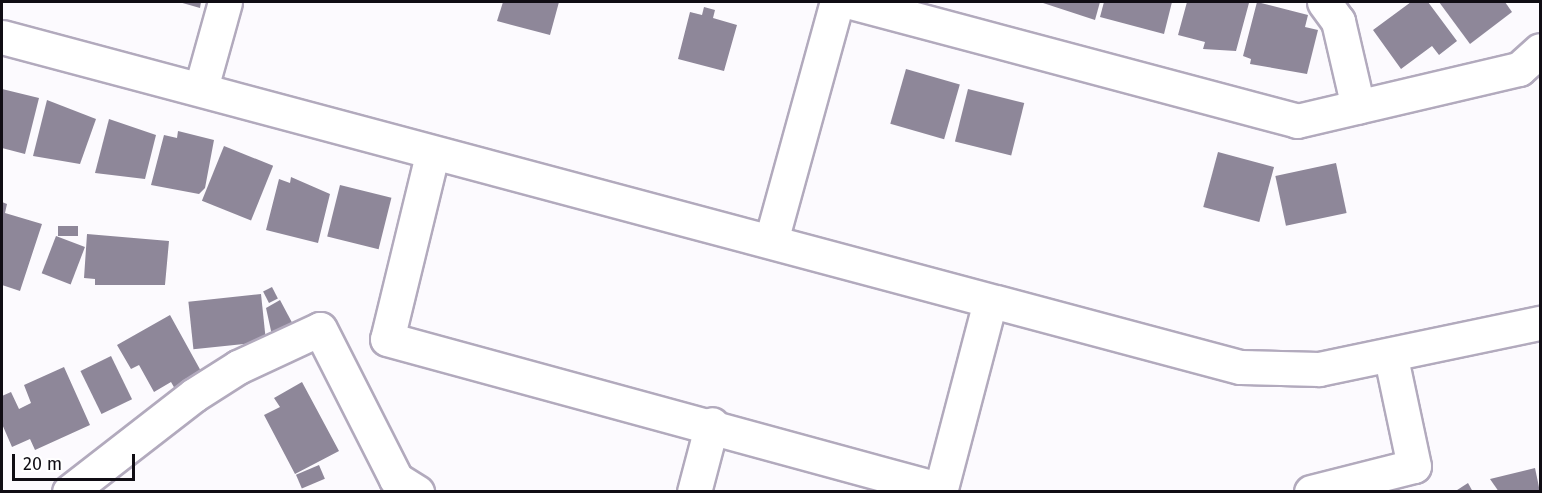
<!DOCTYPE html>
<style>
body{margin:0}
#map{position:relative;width:1542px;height:493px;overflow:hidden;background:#fcfafe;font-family:"Fira Sans",sans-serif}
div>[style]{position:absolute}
.building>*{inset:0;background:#8e8799;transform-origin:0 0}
.roads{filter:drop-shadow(2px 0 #b2aabd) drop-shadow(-2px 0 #b2aabd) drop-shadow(0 2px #b2aabd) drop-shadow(0 -2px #b2aabd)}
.street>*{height:33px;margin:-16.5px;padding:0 16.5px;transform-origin:16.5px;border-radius:16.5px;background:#fff}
span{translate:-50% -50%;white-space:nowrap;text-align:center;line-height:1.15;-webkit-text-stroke:4.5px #fff;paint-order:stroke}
.frame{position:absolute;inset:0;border:3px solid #100d14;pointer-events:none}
.scale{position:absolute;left:12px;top:454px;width:123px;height:27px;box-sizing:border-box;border:3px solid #100d14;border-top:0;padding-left:8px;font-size:18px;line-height:21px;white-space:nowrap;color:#100d14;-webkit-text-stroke:4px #fff;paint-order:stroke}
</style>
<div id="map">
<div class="building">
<i style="clip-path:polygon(179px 2px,201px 2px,200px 8px)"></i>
<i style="clip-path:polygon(503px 2px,559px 2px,550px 35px,497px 21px)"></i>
<i style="clip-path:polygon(1040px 2px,1100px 2px,1095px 20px)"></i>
<i style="clip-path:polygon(1104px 2px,1172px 2px,1164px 34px,1100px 17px)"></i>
<i style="clip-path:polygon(1187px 2px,1249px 3px,1236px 51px,1203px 49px,1205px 42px,1178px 35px)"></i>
<i style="clip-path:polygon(1257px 2px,1308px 15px,1305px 27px,1318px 30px,1307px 74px,1250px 64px,1251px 59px,1243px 56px)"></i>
<i style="clip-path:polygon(1411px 2px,1428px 2px,1457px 41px,1439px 55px,1432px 46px,1401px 69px,1373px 30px)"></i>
<i style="clip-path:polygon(1439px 2px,1505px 2px,1512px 12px,1470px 44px)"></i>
<i style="clip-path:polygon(704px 7px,715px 10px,713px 18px,737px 25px,724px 71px,678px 59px,690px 12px,702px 15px)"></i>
<i style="left:906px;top:69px;width:56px;height:57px;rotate:16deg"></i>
<i style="clip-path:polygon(2px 89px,39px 98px,25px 154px,2px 148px)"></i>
<i style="left:968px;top:89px;width:58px;height:54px;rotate:14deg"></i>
<i style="clip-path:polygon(47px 100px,96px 119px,80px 164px,33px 156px)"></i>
<i style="clip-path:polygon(109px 119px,156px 135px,145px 179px,95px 173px)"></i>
<i style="clip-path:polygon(178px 131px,214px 140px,205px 188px,199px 194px,151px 185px,164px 135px,177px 138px)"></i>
<i style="left:224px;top:146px;width:53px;height:59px;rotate:22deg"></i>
<i style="left:1218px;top:152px;width:58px;height:57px;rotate:15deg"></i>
<i style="left:1336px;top:163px;width:51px;height:62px;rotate:78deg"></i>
<i style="clip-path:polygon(291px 177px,330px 194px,318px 243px,266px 230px,279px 179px,290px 183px)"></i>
<i style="left:340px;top:185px;width:53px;height:53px;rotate:14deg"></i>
<i style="clip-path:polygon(2px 202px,7px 204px,5px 213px,42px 224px,20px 291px,2px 285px)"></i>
<i style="left:58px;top:226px;width:20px;height:10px"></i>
<i style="clip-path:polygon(87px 234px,169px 241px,165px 285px,95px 285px,95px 279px,84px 278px)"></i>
<i style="left:56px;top:236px;width:31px;height:40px;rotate:21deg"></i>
<i style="left:272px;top:287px;width:13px;height:10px;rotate:63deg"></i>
<i style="left:261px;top:294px;width:48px;height:73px;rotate:84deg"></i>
<i style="clip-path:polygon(280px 300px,296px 330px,273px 340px,266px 308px)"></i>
<i style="clip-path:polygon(170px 315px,202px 373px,175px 389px,171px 382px,154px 392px,139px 365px,131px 369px,117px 345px)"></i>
<i style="left:111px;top:356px;width:48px;height:34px;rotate:64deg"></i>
<i style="clip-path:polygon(64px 367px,90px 425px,35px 450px,30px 439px,12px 447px,2px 424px,2px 396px,11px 392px,19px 409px,31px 403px,24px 385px)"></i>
<i style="clip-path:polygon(302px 382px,339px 451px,295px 474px,264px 415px,280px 407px,274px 398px)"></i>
<i style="left:319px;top:465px;width:15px;height:25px;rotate:67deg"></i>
<i style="clip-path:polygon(1535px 468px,1540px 492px,1499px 492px,1490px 479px)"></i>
<i style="clip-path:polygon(1468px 483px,1473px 492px,1454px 492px)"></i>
</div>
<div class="roads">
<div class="street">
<i style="left:851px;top:2px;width:462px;rotate:14.9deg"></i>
<i style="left:1297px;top:121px;width:228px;rotate:-13.2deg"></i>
<i style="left:1519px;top:69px;width:28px;rotate:-42deg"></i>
<i style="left:1324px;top:2px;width:24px;rotate:54deg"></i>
<i style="left:1338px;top:21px;width:88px;rotate:76.9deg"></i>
<i style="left:2px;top:37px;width:1281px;rotate:14.93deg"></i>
<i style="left:1240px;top:367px;width:79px;rotate:1.5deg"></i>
<i style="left:1319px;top:369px;width:226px;rotate:-11.8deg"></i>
<i style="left:201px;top:88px;width:89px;rotate:-74.4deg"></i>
<i style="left:432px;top:155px;width:189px;rotate:103.7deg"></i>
<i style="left:387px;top:339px;width:571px;rotate:15.23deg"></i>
<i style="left:771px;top:241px;width:248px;rotate:-74.6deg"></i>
<i style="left:69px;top:492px;width:158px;rotate:-37.8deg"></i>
<i style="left:194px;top:395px;width:52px;rotate:-32.5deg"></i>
<i style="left:238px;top:367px;width:90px;rotate:-24.9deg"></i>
<i style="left:320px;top:329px;width:168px;rotate:63.1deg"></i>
<i style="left:396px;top:479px;width:25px;rotate:32deg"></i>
<i style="left:694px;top:492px;width:70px;rotate:-75.2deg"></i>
<i style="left:940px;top:492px;width:196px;rotate:-75.3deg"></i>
<i style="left:1311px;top:492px;width:106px;rotate:-14.2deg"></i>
<i style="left:1414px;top:466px;width:110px;rotate:-102deg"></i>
</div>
</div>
<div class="frame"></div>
<div class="scale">20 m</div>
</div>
